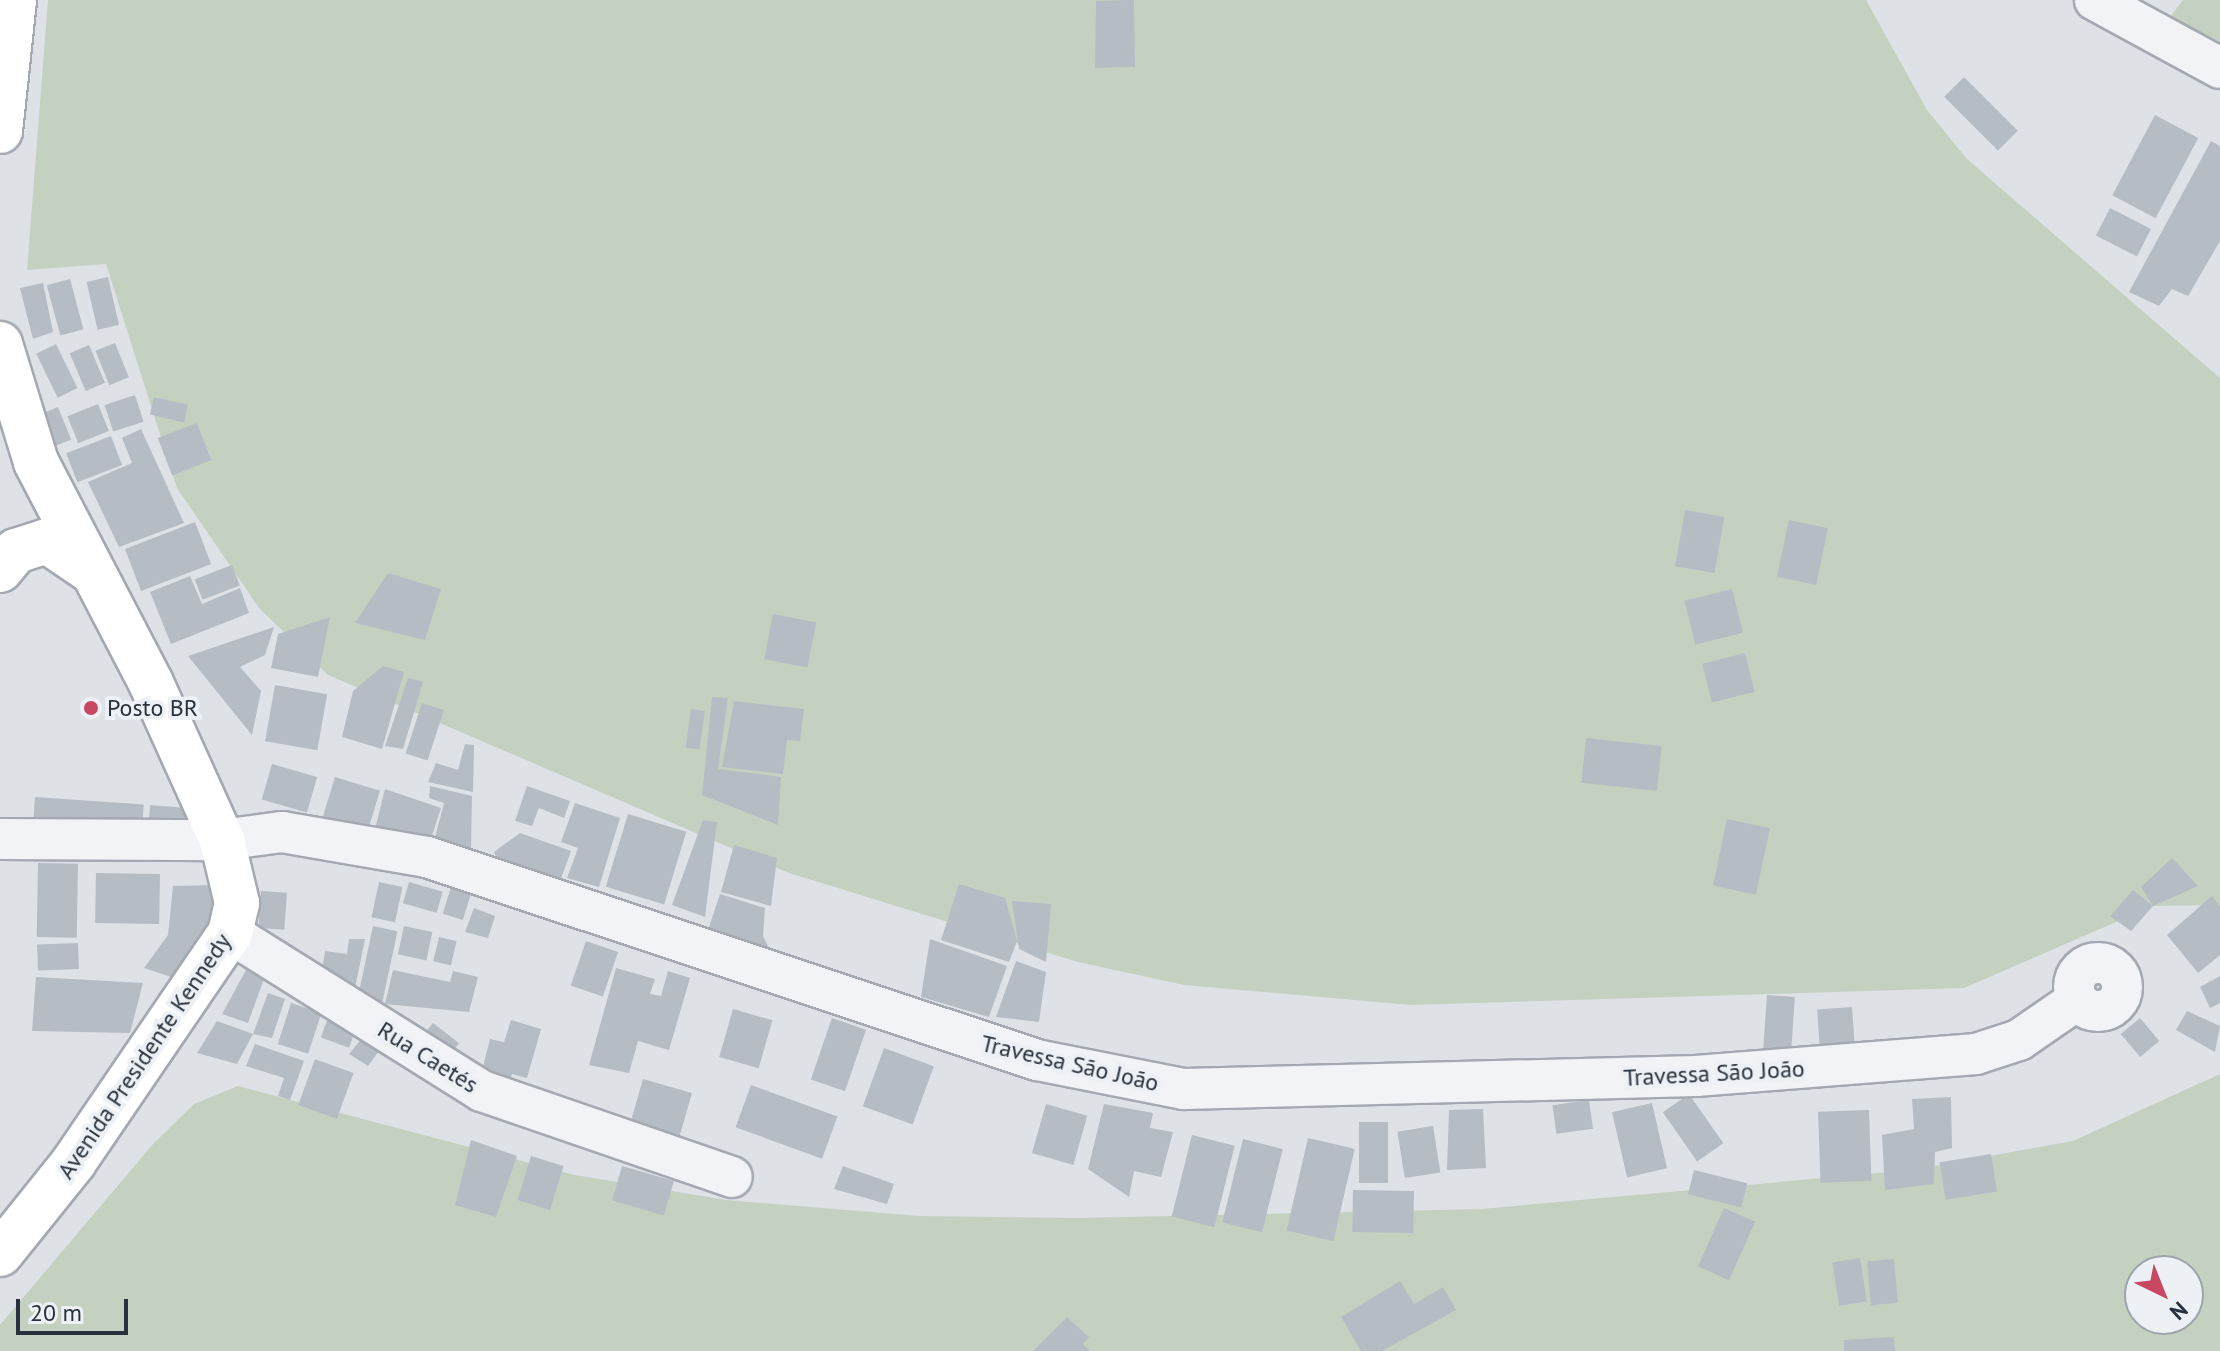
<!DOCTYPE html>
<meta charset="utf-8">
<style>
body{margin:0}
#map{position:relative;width:2220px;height:1351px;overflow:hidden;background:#dee2e7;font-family:"PT Sans",sans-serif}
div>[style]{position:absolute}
.green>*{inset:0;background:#c5d1c0}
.building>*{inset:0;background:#b6bcc4;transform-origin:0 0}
.roads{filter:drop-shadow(2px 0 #a4a9b1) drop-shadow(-2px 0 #a4a9b1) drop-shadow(0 2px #a4a9b1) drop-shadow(0 -2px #a4a9b1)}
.minor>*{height:40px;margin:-20px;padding:0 20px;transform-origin:20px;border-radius:20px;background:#f1f3f6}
.minor>.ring{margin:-20px;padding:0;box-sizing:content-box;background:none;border:40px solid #f1f3f6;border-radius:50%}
.major>*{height:44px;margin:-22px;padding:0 22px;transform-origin:22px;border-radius:22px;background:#fff}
.dots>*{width:22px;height:22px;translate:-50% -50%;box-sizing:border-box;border:4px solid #edf1f5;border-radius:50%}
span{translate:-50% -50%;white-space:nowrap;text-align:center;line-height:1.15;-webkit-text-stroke:8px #edf1f5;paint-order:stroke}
.poi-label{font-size:24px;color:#28313d}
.left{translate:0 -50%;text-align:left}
.street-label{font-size:24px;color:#28313d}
.north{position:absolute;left:2124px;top:1255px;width:80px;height:80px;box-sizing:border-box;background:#edf1f5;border:2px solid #9ea4ab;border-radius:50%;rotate:137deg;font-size:22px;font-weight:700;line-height:32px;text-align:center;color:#28313d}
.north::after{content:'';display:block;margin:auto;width:28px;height:36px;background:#c84763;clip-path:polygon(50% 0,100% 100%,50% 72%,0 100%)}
.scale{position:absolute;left:16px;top:1299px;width:112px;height:36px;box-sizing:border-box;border:4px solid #28313d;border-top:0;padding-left:10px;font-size:24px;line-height:28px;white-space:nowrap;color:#28313d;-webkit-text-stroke:6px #edf1f5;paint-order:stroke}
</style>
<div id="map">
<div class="green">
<i style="clip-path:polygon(48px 0,1866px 0,1927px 110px,1967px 159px,2220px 378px,2220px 905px,2153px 906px,1964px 988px,1411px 1005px,1184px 985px,1078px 962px,789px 873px,328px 675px,259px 608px,177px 488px,106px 264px,27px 270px)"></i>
<i style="clip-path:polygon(2183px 0,2220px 0,2220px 42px,2170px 17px)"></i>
<i style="clip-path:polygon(evenodd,2220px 1074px,2220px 1351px,0 1351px,0 1325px,153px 1144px,194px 1104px,238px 1086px,575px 1175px,726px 1200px,919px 1216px,1077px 1218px,1481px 1209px,1911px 1170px,2073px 1141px,2220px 1074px,2140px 1271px,2188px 1271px,2188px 1319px,2140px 1319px,2140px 1271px)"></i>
</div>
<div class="building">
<i style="clip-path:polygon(1124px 0,1134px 0,1135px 67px,1095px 68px,1096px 1px)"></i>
<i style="left:1964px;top:77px;width:76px;height:28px;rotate:45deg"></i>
<i style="left:2155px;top:115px;width:49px;height:91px;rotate:28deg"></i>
<i style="clip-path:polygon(2211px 141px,2220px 146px,2220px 241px,2188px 296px,2172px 289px,2159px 306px,2129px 292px)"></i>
<i style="left:2110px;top:208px;width:46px;height:31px;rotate:27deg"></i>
<i style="left:108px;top:277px;width:49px;height:22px;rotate:77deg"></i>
<i style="left:70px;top:279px;width:52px;height:24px;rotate:75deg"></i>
<i style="clip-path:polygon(43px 283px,53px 332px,33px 339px,20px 288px)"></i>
<i style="left:115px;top:343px;width:37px;height:21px;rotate:68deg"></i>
<i style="left:56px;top:344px;width:49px;height:22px;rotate:64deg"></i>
<i style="left:89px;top:345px;width:41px;height:21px;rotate:67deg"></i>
<i style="left:135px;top:395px;width:28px;height:32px;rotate:72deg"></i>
<i style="left:154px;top:397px;width:35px;height:18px;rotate:13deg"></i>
<i style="left:98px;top:404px;width:29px;height:33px;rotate:68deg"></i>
<i style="left:58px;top:407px;width:35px;height:18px;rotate:68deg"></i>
<i style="left:197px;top:423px;width:40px;height:42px;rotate:69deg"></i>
<i style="clip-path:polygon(141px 429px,184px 523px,119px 547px,88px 482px,132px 463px,122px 438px)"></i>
<i style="left:111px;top:436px;width:31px;height:48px;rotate:69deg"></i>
<i style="left:1685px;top:510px;width:40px;height:57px;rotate:10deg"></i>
<i style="left:1789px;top:520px;width:40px;height:58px;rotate:12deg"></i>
<i style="left:195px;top:522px;width:45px;height:75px;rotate:69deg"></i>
<i style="left:232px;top:565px;width:22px;height:40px;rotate:69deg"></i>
<i style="clip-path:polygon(388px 573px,441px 589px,425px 640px,355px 623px)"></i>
<i style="clip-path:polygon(190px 576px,202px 604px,240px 588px,249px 613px,171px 644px,150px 592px)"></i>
<i style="left:1732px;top:589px;width:45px;height:49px;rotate:76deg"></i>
<i style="left:773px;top:614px;width:44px;height:46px;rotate:11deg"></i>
<i style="clip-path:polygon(330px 617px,318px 677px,271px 668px,278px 634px)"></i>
<i style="clip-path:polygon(274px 627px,265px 655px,240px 667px,261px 691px,252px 735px,188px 656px)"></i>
<i style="left:1745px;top:653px;width:40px;height:44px;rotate:76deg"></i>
<i style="clip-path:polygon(383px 666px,404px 672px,382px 749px,342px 737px,353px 691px)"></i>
<i style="clip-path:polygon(408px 678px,423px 682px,403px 749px,385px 746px)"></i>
<i style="left:275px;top:685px;width:53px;height:57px;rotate:10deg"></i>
<i style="clip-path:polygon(712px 697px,728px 698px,718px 769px,781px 777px,778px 825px,702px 795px)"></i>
<i style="clip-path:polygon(734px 701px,804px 709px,800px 741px,787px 740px,783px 774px,722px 767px)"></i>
<i style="left:422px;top:703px;width:23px;height:53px;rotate:18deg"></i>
<i style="left:691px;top:709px;width:14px;height:39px;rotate:8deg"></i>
<i style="left:1586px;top:738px;width:76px;height:45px;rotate:6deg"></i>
<i style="clip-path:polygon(465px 744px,474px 745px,473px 792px,428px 782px,436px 763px,458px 770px)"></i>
<i style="left:272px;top:764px;width:47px;height:37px;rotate:16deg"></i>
<i style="left:335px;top:777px;width:47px;height:47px;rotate:17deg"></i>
<i style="clip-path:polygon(430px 786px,472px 796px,471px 851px,434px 841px,444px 803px,429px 798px)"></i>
<i style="clip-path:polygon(527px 786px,570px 801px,564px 818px,539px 808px,532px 826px,515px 821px)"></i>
<i style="clip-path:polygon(385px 789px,441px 808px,430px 842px,375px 829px)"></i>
<i style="left:35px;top:797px;width:109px;height:27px;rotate:4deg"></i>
<i style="clip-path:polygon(575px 803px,620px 818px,599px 887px,567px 878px,578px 848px,561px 842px)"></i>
<i style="clip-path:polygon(150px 805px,187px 808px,186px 829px,148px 831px)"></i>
<i style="left:628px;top:814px;width:61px;height:76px;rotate:17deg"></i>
<i style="left:1727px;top:819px;width:44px;height:68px;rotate:12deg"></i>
<i style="clip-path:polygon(703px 820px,717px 822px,705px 917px,672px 905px)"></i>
<i style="clip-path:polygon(520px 833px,571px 851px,559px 884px,500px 866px,494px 852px)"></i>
<i style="clip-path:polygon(734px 845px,777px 858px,771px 906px,721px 892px)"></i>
<i style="clip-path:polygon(2172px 858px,2198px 886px,2153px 906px,2131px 931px,2110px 916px,2133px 890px,2153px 906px,2141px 887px)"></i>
<i style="left:38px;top:863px;width:40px;height:74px;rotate:1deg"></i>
<i style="left:96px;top:873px;width:64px;height:50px;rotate:1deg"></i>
<i style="left:379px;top:882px;width:24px;height:36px;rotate:12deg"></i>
<i style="left:409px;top:882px;width:35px;height:22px;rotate:16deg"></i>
<i style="clip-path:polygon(959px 884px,1005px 898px,1017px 941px,1009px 962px,941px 940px)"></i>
<i style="clip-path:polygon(214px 885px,213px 939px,177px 979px,144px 968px,168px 935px,173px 886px)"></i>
<i style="left:451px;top:887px;width:21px;height:28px;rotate:17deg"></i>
<i style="left:261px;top:891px;width:26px;height:37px;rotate:4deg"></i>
<i style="clip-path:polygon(720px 894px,765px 908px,763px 936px,774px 958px,706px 936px)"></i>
<i style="clip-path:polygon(2212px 896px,2220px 906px,2220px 955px,2198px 973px,2167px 935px)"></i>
<i style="clip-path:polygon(1012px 901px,1051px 904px,1046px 962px,1019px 949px)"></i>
<i style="clip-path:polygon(474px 908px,495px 916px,488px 938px,465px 932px)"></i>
<i style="left:373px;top:926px;width:25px;height:74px;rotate:12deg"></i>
<i style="left:404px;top:926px;width:29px;height:29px;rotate:12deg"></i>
<i style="left:439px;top:937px;width:18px;height:25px;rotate:13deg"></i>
<i style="clip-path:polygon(349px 939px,365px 939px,355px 988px,320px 985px,325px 951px,347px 954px)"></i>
<i style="clip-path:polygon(930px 939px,1007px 966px,989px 1017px,921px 997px)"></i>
<i style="left:586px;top:941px;width:34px;height:47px;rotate:19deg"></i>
<i style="left:78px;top:943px;width:26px;height:41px;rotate:88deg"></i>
<i style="clip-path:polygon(1016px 961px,1046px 972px,1039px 1022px,996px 1017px)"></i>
<i style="clip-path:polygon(616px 968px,655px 979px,650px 994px,661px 996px,668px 971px,690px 978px,669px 1050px,638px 1041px,629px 1073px,589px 1065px)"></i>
<i style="clip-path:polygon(246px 970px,265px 976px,248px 1023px,222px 1014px)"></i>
<i style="clip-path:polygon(393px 970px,450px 982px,453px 971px,478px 977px,469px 1012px,385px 1004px)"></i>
<i style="clip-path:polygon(2220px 976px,2220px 1003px,2210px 1008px,2200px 987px)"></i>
<i style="clip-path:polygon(36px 977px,143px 983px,130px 1033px,32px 1031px)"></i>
<i style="clip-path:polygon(268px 993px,285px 999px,272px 1038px,253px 1034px,237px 1064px,197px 1053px,217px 1021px,253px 1034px)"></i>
<i style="left:1767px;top:995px;width:28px;height:61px;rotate:4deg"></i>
<i style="left:291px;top:1003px;width:32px;height:43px;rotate:18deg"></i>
<i style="left:1852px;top:1007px;width:39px;height:35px;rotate:86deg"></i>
<i style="left:733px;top:1009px;width:41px;height:50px;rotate:16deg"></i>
<i style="clip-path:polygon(2187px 1011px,2220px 1026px,2215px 1052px,2176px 1030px)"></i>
<i style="left:329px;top:1015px;width:30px;height:24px;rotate:20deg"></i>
<i style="left:832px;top:1018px;width:36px;height:65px;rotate:19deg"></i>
<i style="left:2140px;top:1018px;width:30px;height:25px;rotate:50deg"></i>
<i style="clip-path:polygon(511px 1020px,541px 1029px,527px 1078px,512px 1074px,507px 1091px,479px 1083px,490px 1039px,504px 1042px)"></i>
<i style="left:433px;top:1023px;width:33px;height:21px;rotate:38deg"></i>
<i style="clip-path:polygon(364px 1036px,381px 1048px,368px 1066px,349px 1054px)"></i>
<i style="clip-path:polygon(255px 1044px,304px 1061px,290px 1100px,278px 1096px,284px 1078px,246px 1066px)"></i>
<i style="left:884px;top:1048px;width:53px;height:62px;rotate:20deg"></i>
<i style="left:315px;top:1059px;width:41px;height:49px;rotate:20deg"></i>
<i style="left:643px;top:1079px;width:51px;height:44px;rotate:16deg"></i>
<i style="left:751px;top:1085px;width:92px;height:45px;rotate:20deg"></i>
<i style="left:1689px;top:1094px;width:60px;height:32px;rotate:55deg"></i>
<i style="clip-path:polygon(1951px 1097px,1952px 1148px,1935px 1152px,1934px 1184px,1885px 1190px,1882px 1135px,1914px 1129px,1912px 1099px)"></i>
<i style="left:1589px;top:1100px;width:29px;height:37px;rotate:82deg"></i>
<i style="left:1652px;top:1103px;width:67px;height:41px;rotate:77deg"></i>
<i style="left:1046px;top:1104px;width:43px;height:51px;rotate:16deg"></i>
<i style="clip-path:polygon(1104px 1104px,1153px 1113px,1150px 1128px,1173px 1132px,1161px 1177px,1134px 1171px,1129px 1197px,1088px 1169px)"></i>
<i style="clip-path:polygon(1483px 1109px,1486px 1168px,1447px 1170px,1449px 1110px)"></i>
<i style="left:1869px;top:1110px;width:71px;height:51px;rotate:88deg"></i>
<i style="left:1359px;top:1122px;width:29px;height:61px"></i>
<i style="left:1433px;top:1126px;width:47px;height:36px;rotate:81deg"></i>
<i style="left:1192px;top:1135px;width:44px;height:84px;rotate:14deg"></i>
<i style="left:1308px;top:1138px;width:48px;height:95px;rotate:13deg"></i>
<i style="left:1243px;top:1139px;width:41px;height:86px;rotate:14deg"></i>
<i style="clip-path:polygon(471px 1140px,517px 1156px,496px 1217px,455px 1205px)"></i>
<i style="left:1991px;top:1154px;width:38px;height:52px;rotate:81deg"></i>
<i style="left:531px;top:1156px;width:34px;height:46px;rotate:17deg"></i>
<i style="left:622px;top:1166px;width:54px;height:36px;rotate:16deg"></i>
<i style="clip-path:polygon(843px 1166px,894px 1184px,887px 1204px,834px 1189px)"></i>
<i style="left:1694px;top:1170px;width:55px;height:25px;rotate:14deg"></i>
<i style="left:1353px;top:1190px;width:61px;height:42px;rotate:1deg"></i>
<i style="left:1724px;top:1208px;width:34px;height:64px;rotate:24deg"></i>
<i style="left:1860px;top:1258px;width:44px;height:28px;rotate:81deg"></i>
<i style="left:1894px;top:1259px;width:44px;height:27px;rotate:85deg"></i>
<i style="clip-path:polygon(1400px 1281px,1414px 1304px,1443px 1287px,1456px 1310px,1382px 1351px,1361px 1351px,1341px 1317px)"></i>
<i style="clip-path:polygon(1067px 1317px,1089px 1337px,1083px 1344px,1090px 1351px,1033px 1351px)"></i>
<i style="clip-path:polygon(1894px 1337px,1895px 1351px,1844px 1351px,1844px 1340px)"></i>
</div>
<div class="roads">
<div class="minor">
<i style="left:2095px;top:0;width:142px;rotate:28.5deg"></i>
<i style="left:0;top:839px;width:222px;rotate:0.3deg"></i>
<i style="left:222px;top:840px;width:61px;rotate:-7.6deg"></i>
<i style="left:282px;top:832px;width:147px;rotate:9.8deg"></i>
<i style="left:427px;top:857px;width:643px;rotate:18.41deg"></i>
<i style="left:1037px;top:1060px;width:150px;rotate:11.2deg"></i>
<i style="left:1184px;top:1089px;width:512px;rotate:-1.45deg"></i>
<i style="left:1696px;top:1076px;width:281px;rotate:-4.5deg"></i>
<i style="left:1976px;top:1054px;width:45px;rotate:-18deg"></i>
<i style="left:2019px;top:1040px;width:70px;rotate:-34.6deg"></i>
<i style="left:230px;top:933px;width:297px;rotate:32.1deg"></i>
<i style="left:482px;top:1091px;width:264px;rotate:19deg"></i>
<i class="ring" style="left:2074px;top:963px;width:8px;height:8px"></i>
</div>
<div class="major">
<i style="left:0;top:131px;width:132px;rotate:-83.9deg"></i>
<i style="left:0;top:344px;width:123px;rotate:73deg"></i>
<i style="left:36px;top:462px;width:249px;rotate:62.5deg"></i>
<i style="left:151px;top:683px;width:172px;rotate:65.7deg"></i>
<i style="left:222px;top:840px;width:65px;rotate:76.6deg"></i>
<i style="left:237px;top:903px;width:31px;rotate:103deg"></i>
<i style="left:230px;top:933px;width:277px;rotate:124.3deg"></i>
<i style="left:74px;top:1162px;width:118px;rotate:128.8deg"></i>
<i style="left:0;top:570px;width:25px;rotate:-50deg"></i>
<i style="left:16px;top:551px;width:33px;rotate:-18deg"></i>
<i style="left:47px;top:541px;width:53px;rotate:34.3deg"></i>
</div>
</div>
<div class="dots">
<i style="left:91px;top:708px;background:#c84763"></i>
</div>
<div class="poi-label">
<span class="left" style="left:107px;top:708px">Posto BR</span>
</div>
<div class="street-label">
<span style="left:144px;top:1056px;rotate:-56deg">Avenida Presidente Kennedy</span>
<span style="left:428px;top:1057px;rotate:32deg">Rua Caetés</span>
<span style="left:1070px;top:1063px;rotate:13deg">Travessa São João</span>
<span style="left:1714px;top:1073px;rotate:-3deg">Travessa São João</span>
</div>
<div class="north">N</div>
<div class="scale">20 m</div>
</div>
